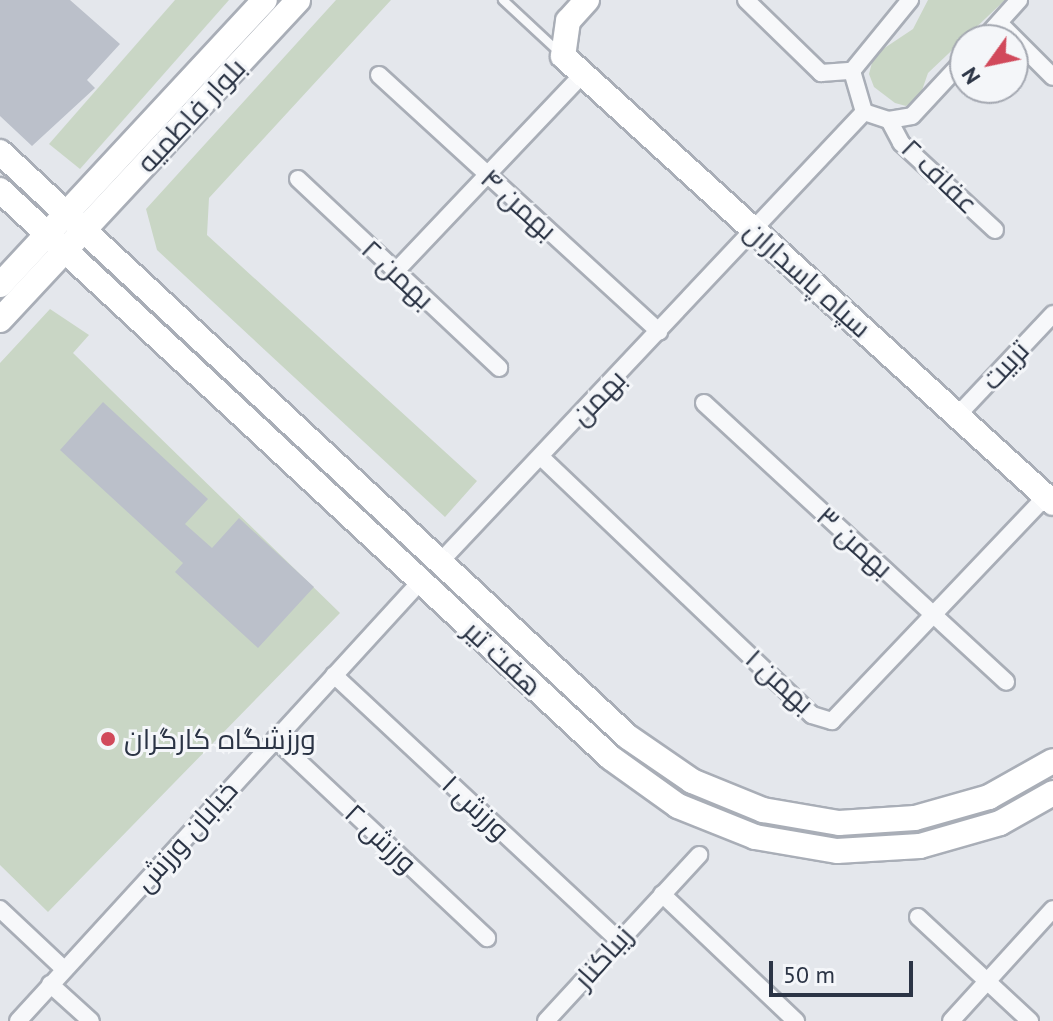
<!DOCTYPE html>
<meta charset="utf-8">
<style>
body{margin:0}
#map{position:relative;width:1053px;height:1021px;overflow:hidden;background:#e4e7ec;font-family:"PT Sans",Cairo,sans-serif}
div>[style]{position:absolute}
.green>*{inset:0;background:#c9d6c5}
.building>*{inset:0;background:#bbc0ca}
.roads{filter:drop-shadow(2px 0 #a9aeb7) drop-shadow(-2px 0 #a9aeb7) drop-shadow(0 2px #a9aeb7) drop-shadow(0 -2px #a9aeb7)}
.lane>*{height:8px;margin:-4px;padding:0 4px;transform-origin:4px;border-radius:4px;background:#f7f8fa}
.street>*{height:16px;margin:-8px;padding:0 8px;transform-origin:8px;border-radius:8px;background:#f7f8fa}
.secondary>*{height:24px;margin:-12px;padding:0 12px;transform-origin:12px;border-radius:12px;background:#fff}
.dots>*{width:22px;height:22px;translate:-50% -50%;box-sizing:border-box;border:4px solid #f4f6f9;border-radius:50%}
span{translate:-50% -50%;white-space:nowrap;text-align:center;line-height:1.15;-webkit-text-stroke:6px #f4f6f9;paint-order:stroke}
.street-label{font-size:28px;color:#2b3445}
.poi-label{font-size:28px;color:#2b3445}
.left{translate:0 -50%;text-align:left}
.north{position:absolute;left:949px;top:24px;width:80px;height:80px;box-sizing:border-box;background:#f4f6f9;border:2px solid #a4a8b1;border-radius:50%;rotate:237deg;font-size:22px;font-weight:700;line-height:32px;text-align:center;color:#2b3445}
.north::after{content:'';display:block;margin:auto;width:28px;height:36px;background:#d1495b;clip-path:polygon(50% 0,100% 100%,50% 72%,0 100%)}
.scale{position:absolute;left:769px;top:961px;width:144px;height:36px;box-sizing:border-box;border:4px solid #2b3445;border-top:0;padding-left:10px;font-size:24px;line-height:28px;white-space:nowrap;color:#2b3445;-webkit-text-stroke:6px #f4f6f9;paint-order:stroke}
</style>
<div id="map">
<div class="green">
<i style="clip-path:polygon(175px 0,229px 0,80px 169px,49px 144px)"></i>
<i style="clip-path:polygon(336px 0,391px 0,209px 198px,207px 235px,477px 481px,445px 517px,157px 250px,146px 209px)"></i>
<i style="clip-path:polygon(928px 0,1005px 0,928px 73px,920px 96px,906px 106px,895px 103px,874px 87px,869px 74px,874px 55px,913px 29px)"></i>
<i style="clip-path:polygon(50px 309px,89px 335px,73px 353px,340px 613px,48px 912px,0 865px,0 363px)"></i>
</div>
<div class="building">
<i style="clip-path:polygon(0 0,70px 0,120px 44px,87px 80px,95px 88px,32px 146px,0 116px)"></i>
<i style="clip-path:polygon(103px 402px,208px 499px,185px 524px,212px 548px,239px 518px,314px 587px,258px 648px,175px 572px,183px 563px,60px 450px)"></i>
</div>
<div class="roads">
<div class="lane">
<i style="left:503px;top:0;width:78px;rotate:42.9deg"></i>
</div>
<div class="street">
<i style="left:746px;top:0;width:105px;rotate:44.2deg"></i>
<i style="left:821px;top:73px;width:31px;rotate:-4deg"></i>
<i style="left:999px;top:23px;width:76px;rotate:45deg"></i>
<i style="left:983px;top:40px;width:54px;rotate:-48deg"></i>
<i style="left:379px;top:75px;width:380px;rotate:42.5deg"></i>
<i style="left:864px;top:112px;width:43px;rotate:-106.3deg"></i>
<i style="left:852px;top:71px;width:92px;rotate:-50.8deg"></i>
<i style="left:864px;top:112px;width:26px;rotate:18deg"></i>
<i style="left:889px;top:120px;width:23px;rotate:-10deg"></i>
<i style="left:912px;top:116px;width:78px;rotate:-47.1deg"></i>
<i style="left:889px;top:120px;width:26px;rotate:62deg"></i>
<i style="left:901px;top:143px;width:128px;rotate:42.8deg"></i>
<i style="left:298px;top:179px;width:276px;rotate:43.2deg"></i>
<i style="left:395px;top:272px;width:273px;rotate:-46.5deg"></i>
<i style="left:704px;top:403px;width:411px;rotate:42.7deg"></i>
<i style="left:957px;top:416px;width:140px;rotate:-46.7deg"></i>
<i style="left:541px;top:457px;width:374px;rotate:43.6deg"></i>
<i style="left:812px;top:715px;width:21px;rotate:17deg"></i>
<i style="left:832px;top:721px;width:311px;rotate:-46.4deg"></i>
<i style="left:440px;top:562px;width:618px;rotate:-46.7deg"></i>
<i style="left:334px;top:675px;width:387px;rotate:43deg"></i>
<i style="left:275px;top:739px;width:291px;rotate:43.2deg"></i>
<i style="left:662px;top:894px;width:185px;rotate:43.5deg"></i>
<i style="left:0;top:909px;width:88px;rotate:43.2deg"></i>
<i style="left:918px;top:917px;width:153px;rotate:42.9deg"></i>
<i style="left:50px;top:984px;width:55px;rotate:42.1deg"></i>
<i style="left:18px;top:1021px;width:595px;rotate:-47.52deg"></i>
<i style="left:546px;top:1021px;width:226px;rotate:-47.3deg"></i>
<i style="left:951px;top:1021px;width:151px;rotate:-47.7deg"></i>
</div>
<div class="secondary">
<i style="left:587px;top:0;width:28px;rotate:132deg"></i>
<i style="left:568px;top:21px;width:35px;rotate:98deg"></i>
<i style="left:563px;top:56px;width:663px;rotate:42.37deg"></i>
<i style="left:0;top:152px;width:858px;rotate:42.97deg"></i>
<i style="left:628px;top:737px;width:78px;rotate:34.5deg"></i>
<i style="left:692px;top:781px;width:77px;rotate:22.2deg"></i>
<i style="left:763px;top:810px;width:77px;rotate:9.7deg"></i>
<i style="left:839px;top:823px;width:76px;rotate:-3.8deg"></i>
<i style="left:915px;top:818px;width:77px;rotate:-15.8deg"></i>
<i style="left:989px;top:797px;width:73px;rotate:-29.4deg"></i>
<i style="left:0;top:190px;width:834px;rotate:42.91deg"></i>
<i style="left:611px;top:758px;width:82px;rotate:35.6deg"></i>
<i style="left:678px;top:806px;width:83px;rotate:21.9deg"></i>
<i style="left:755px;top:837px;width:83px;rotate:9.7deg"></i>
<i style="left:837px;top:851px;width:83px;rotate:-3.4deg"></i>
<i style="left:920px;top:846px;width:83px;rotate:-16deg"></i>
<i style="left:1000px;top:823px;width:61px;rotate:-29.5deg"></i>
<i style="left:0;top:285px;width:389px;rotate:-47.1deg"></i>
<i style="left:0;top:320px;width:437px;rotate:-47deg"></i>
</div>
</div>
<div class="dots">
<i style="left:108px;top:739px;background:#d1495b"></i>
</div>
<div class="street-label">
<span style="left:191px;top:115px;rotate:-47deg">بلوار فاطمیه</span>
<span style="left:940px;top:176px;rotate:44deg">عفاف ۲</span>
<span style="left:519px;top:204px;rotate:42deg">بهمن ۴</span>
<span style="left:398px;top:274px;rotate:43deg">بهمن ۲</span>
<span style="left:808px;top:279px;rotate:42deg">سپاه پاسداران</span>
<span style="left:1005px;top:365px;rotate:-47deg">تربیت</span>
<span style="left:598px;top:397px;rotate:-46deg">بهمن</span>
<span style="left:855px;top:542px;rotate:42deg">بهمن ۳</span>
<span style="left:503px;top:658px;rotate:43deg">هفت تیر</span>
<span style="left:780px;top:681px;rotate:42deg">بهمن ۱</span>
<span style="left:476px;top:807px;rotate:43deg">ورزش ۱</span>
<span style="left:186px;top:836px;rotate:-48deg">خیابان ورزش</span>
<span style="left:381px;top:838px;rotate:43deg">ورزش ۲</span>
<span style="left:603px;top:957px;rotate:-48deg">زیباکنار</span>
</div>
<div class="poi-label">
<span class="left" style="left:124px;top:739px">ورزشگاه کارگران</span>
</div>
<div class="north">N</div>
<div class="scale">50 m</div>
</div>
